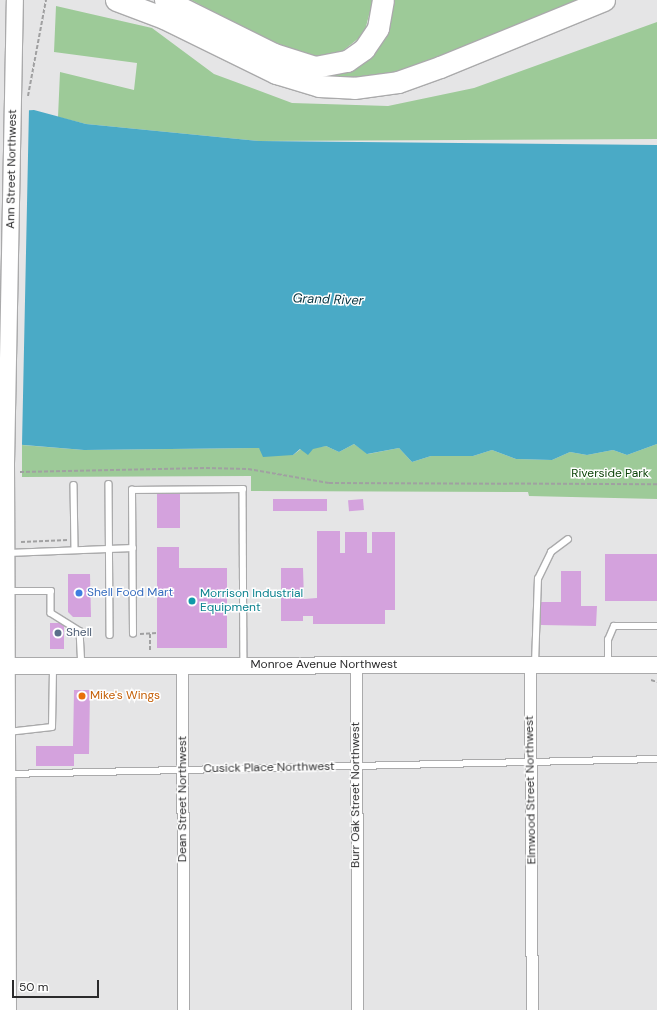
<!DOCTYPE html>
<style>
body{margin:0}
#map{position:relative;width:657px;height:1010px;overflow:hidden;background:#e5e5e6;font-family:"DM Sans",sans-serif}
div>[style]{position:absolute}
.green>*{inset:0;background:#9dca98}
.water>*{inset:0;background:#4aaac6}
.pier>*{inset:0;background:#e5e5e6}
.building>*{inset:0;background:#d4a2dd;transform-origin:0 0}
.path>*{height:2px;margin-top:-1px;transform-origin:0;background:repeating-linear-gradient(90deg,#a0a0a1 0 4px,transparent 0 6px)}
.roads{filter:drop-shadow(1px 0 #aaaaab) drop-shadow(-1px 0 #aaaaab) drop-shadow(0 1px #aaaaab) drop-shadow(0 -1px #aaaaab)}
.service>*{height:5.5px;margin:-2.75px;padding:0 2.75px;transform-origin:2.75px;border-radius:2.75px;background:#fff}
.minor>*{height:11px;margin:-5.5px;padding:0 5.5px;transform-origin:5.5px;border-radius:5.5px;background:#fff}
.secondary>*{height:16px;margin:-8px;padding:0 8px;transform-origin:8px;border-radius:8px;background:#fff}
.motorway>*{height:21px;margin:-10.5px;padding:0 10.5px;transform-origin:10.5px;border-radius:10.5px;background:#fff}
.dots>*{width:11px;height:11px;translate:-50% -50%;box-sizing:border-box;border:2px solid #fff;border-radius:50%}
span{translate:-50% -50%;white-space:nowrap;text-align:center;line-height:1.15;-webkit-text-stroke:3px #fff;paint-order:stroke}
.street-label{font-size:12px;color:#2b2b2c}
.park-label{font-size:12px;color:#0d440a}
.shop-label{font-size:12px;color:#366cbe}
.left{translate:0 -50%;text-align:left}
.culture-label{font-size:12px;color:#0d838f}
.service-label{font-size:12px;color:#4e5e75}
.food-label{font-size:12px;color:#c56008}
.water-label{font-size:13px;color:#073541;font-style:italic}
.scale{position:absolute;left:12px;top:980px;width:87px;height:18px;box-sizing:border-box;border:2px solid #2b2b2c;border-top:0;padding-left:5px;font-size:12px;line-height:14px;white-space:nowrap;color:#2b2b2c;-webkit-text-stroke:3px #fff;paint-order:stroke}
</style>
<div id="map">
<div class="green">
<i style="clip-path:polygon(191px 0,373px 0,364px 34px,340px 53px,323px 57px,298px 55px)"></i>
<i style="clip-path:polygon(389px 0,585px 0,420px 68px,372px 79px,318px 76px,335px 74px)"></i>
<i style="clip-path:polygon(56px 6px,152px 28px,214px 74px,292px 103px,388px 106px,474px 88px,657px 22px,657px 139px,259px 141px,86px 124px,58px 117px,60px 72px,134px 90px,137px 63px,54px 52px)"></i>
<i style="clip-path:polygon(354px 444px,368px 454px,399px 448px,412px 462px,431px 456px,473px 456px,492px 450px,516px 459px,552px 460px,570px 452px,587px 455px,613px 450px,627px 455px,657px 444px,657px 499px,529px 496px,528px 492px,251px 491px,251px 476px,22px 477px,22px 445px,84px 450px,259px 448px,267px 454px,293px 455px,301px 449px,326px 446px,339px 452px)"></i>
</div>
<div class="water">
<i style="clip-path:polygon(34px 110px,86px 124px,259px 141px,657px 145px,657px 444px,627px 455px,613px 450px,587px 455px,570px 452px,552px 460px,516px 459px,492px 450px,473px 456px,431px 456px,412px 462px,399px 448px,367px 454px,354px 444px,339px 452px,326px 446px,313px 449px,308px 455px,300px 449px,293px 455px,263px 457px,259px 448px,84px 450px,0 443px,0 112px)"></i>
</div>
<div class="pier">
<i style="clip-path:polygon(29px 108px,22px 445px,22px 447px,0 445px,0 110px)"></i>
</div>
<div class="building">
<i style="left:157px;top:494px;width:23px;height:34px"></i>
<i style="left:273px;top:499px;width:54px;height:12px"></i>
<i style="left:363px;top:499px;width:11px;height:15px;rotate:85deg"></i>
<i style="clip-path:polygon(317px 531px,340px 531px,340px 553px,345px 553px,345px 532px,367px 532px,367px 553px,372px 553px,372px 532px,395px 532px,395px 610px,385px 610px,385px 624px,313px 624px,313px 616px,303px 616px,303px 621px,281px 621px,281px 568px,303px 568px,304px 599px,317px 598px)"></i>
<i style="clip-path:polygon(157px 547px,179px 547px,179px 568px,227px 568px,227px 648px,157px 648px)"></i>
<i style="left:605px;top:554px;width:52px;height:47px"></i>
<i style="clip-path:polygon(561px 571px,581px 571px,581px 606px,597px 606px,596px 626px,541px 625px,541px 602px,561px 602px)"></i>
<i style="clip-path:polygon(68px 574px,90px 574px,91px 617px,73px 617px,68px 612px)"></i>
<i style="left:50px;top:623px;width:14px;height:26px"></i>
<i style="clip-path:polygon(74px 690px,90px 690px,89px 754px,74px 754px,74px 766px,36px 766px,36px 746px,73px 746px)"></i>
</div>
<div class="path">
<i style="left:28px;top:96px;width:98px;rotate:-79.4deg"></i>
<i style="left:20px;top:472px;width:186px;rotate:-1.2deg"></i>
<i style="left:206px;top:468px;width:42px;rotate:1.4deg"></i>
<i style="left:248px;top:469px;width:82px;rotate:9.8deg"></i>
<i style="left:329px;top:483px;width:328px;rotate:0.2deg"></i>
<i style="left:21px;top:542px;width:47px;rotate:-2.4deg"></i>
<i style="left:140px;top:634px;width:17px;rotate:-3deg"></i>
<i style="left:150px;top:634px;width:18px;rotate:90deg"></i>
<i style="left:651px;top:680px;width:6px;rotate:18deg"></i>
</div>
<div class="roads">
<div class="service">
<i style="left:109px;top:484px;width:151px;rotate:89.6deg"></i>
<i style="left:74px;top:485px;width:64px;rotate:89.1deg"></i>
<i style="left:8px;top:553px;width:125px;rotate:-2.3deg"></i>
<i style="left:7px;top:591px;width:44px"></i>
<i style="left:51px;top:591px;width:22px;rotate:90deg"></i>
<i style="left:51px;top:613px;width:34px;rotate:32deg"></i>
<i style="left:80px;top:631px;width:33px;rotate:87deg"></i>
<i style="left:133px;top:634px;width:144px;rotate:-90.4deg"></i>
<i style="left:132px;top:490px;width:111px;rotate:-0.5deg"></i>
<i style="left:243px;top:489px;width:175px;rotate:89.7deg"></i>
<i style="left:535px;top:664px;width:85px;rotate:-88deg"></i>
<i style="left:538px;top:579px;width:30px;rotate:-64deg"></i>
<i style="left:551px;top:552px;width:21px;rotate:-37deg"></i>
<i style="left:608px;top:665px;width:25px;rotate:-90deg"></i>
<i style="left:608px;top:640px;width:15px;rotate:-67deg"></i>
<i style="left:614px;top:626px;width:43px"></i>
<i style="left:8px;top:732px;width:44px;rotate:-6.5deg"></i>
<i style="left:52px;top:727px;width:60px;rotate:-89deg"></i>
<i style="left:8px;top:774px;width:649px;rotate:-1.32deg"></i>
</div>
<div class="minor">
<i style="left:182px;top:665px;width:345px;rotate:89.8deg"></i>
<i style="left:356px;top:666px;width:344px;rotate:89.8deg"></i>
<i style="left:530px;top:666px;width:344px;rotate:89.7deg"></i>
</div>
<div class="secondary">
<i style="left:0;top:666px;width:657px;rotate:-0.09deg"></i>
<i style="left:8px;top:1010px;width:547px;rotate:-90.21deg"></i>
<i style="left:6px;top:463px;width:463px;rotate:-88.9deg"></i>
</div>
<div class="motorway">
<i style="left:116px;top:0;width:51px;rotate:20.6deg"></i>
<i style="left:164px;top:18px;width:125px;rotate:26.2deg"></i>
<i style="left:276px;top:73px;width:45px;rotate:16.8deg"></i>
<i style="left:319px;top:86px;width:35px;rotate:3deg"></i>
<i style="left:354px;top:88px;width:44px;rotate:-7.8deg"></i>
<i style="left:398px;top:82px;width:45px;rotate:-19.7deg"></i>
<i style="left:440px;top:67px;width:177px;rotate:-22.2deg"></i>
<i style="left:165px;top:0;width:122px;rotate:26.4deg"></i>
<i style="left:274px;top:54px;width:43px;rotate:17.6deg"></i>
<i style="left:315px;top:67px;width:33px;rotate:-11deg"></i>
<i style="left:347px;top:61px;width:21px;rotate:-35deg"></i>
<i style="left:364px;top:49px;width:25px;rotate:-56deg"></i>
<i style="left:378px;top:28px;width:28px;rotate:-80deg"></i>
</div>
</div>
<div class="dots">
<i style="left:79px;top:593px;background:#3f7fe0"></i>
<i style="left:192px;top:601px;background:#0f9aa8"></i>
<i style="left:58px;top:633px;background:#5c6f8a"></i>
<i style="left:82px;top:696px;background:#e8710a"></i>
</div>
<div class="street-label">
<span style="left:12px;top:169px;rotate:-89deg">Ann Street Northwest</span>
<span style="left:324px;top:665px">Monroe Avenue Northwest</span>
<span style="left:269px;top:768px;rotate:-1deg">Cusick Place Northwest</span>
<span style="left:531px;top:790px;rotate:-91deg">Elmwood Street Northwest</span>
<span style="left:356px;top:795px;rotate:-90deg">Burr Oak Street Northwest</span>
<span style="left:183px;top:799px;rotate:-90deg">Dean Street Northwest</span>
</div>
<div class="park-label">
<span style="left:610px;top:474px">Riverside Park</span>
</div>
<div class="shop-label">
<span class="left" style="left:87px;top:593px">Shell Food Mart</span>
</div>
<div class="culture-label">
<span class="left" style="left:200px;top:601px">Morrison Industrial<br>Equipment</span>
</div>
<div class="service-label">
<span class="left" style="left:66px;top:633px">Shell</span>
</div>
<div class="food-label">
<span class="left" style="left:90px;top:696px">Mike's Wings</span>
</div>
<div class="water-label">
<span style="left:328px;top:300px;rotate:2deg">Grand River</span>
</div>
<div class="scale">50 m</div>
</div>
